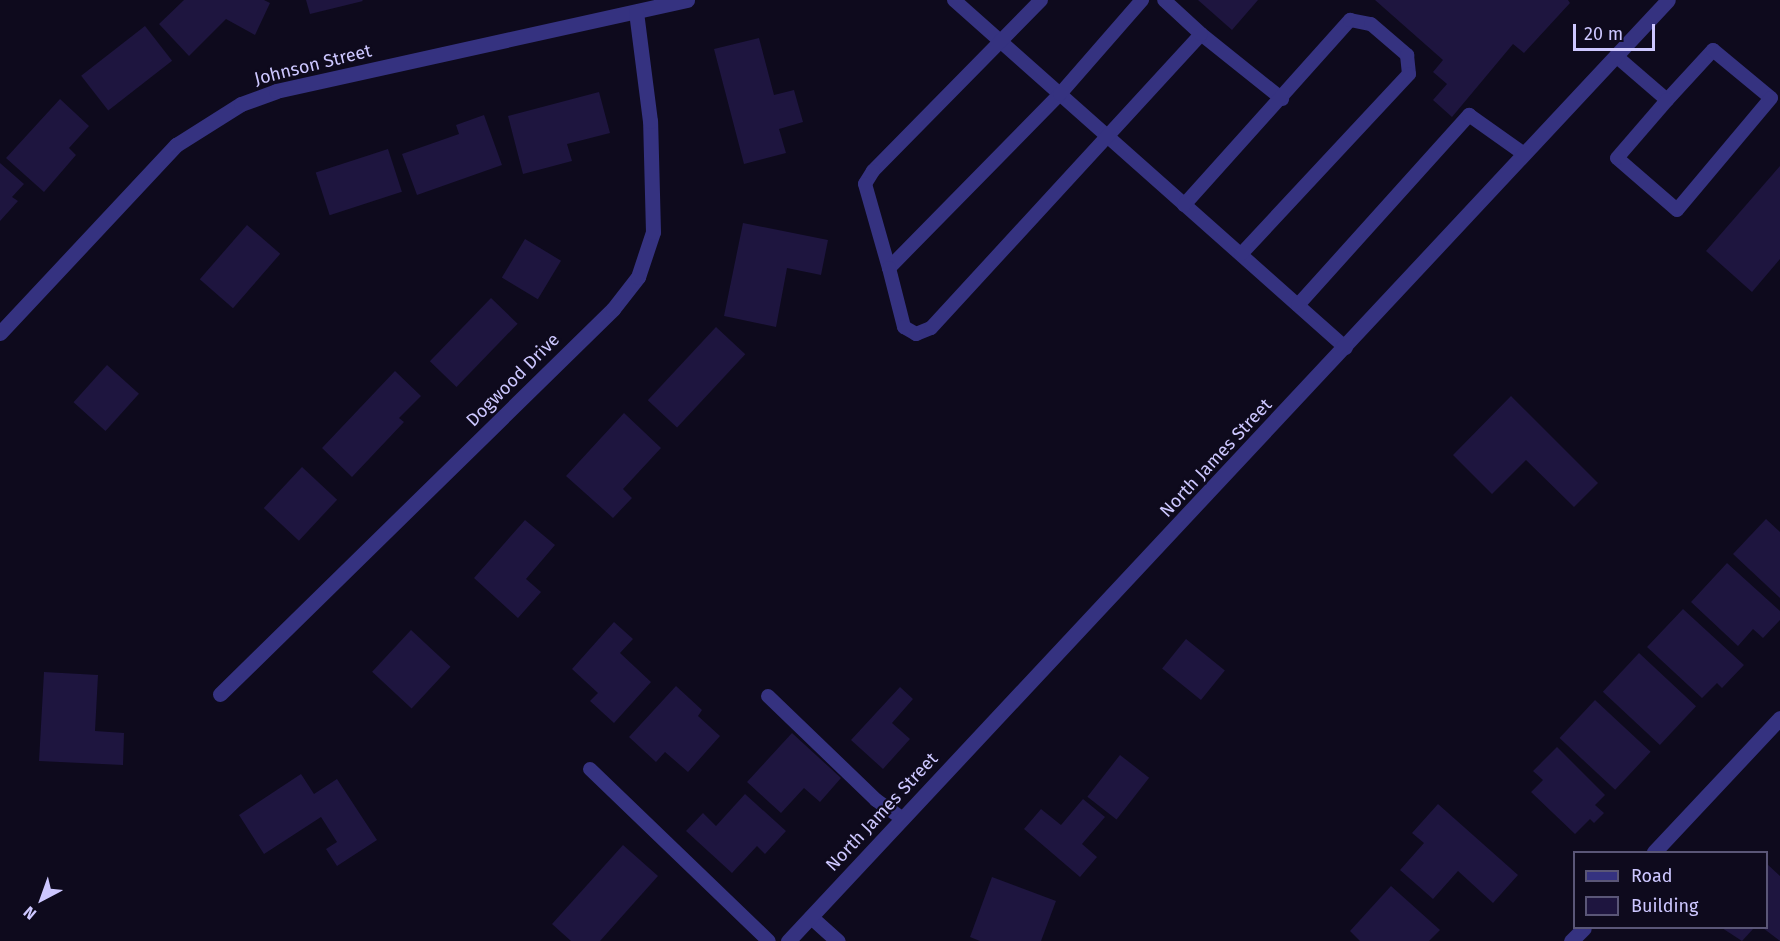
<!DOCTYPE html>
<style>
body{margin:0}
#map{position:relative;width:1780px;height:941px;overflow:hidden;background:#0e0a1d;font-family:"Fira Sans",sans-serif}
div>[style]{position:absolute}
.building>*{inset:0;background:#1e153f;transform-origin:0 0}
.service>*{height:14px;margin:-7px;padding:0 7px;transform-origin:7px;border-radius:7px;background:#353280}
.minor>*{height:15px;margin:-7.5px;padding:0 7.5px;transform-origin:7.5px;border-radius:7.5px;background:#353280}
.tertiary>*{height:15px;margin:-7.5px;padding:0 7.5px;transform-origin:7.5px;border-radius:7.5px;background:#353280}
span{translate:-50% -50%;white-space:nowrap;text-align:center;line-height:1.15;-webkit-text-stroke:4.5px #0e0a1d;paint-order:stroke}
.street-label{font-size:18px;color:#cdc7ff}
.legend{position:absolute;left:1573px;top:851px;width:195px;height:78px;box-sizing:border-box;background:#0e0a1d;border:2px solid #5a5677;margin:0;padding:8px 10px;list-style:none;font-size:18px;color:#cdc7ff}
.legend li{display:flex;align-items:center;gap:12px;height:30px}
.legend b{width:30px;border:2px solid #5a5677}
.north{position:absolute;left:12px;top:869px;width:60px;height:60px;-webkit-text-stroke:4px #0e0a1d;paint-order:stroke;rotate:221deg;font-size:16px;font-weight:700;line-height:24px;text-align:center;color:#cdc7ff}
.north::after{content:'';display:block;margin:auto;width:21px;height:27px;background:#cdc7ff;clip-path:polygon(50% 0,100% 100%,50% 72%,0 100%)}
.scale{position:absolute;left:1573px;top:24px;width:82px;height:27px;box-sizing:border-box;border:3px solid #cdc7ff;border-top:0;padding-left:8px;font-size:18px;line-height:21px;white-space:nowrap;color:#cdc7ff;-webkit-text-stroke:4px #0e0a1d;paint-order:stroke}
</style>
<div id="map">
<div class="building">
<i style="clip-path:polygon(184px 0,264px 0,270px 3px,255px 35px,226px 19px,189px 56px,159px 24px)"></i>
<i style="clip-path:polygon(306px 0,362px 0,363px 1px,310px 14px)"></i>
<i style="clip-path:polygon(1198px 0,1258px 0,1232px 30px)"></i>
<i style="clip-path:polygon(1375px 0,1568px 0,1570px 3px,1524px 53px,1513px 44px,1452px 117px,1433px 100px,1447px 84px,1433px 72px,1443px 60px)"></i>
<i style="left:145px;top:26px;width:44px;height:81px;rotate:52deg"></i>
<i style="clip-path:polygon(759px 38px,774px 95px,794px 90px,803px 122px,779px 129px,786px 153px,744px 164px,714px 49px)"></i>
<i style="clip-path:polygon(599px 92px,610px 133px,567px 144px,572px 161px,523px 174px,508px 116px)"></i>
<i style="clip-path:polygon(60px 99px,89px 126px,69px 148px,76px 155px,44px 192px,6px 158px)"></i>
<i style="clip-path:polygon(484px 115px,502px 165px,417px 195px,402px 154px,459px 134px,456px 125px)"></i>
<i style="left:388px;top:149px;width:45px;height:76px;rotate:72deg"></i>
<i style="clip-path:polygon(0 163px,24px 184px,12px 197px,18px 201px,0 221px)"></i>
<i style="clip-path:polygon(1780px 166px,1780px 259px,1752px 292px,1706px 251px)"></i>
<i style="clip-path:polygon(743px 223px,828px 240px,821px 275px,787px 268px,776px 327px,724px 316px)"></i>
<i style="left:247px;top:225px;width:44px;height:72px;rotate:41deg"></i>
<i style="left:525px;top:239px;width:42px;height:45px;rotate:31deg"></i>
<i style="left:491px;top:298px;width:37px;height:88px;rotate:44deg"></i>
<i style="left:716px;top:327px;width:40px;height:100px;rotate:43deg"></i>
<i style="left:107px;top:365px;width:43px;height:50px;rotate:42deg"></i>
<i style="clip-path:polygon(395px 371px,421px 396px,399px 418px,404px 422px,352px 477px,322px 448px)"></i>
<i style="clip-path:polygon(1511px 396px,1598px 483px,1574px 507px,1526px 460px,1492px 494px,1453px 455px)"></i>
<i style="clip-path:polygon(624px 413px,661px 448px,623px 489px,632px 498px,613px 518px,566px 476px)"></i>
<i style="left:302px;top:467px;width:48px;height:56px;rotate:43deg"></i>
<i style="clip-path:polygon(1766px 519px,1780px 532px,1780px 598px,1733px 554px)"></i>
<i style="clip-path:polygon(525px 520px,555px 545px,526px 579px,541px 592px,518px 618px,474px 578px)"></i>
<i style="clip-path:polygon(1727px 563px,1780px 611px,1780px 620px,1763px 638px,1753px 629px,1738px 646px,1691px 602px)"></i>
<i style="clip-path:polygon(1683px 609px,1744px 665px,1722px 688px,1717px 683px,1702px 698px,1647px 647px)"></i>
<i style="clip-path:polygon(614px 622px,633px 639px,620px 653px,651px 682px,614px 723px,590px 701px,598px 693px,572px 669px)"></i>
<i style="left:411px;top:630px;width:54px;height:57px;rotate:43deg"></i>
<i style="left:1186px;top:639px;width:50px;height:38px;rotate:39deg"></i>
<i style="left:1639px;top:653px;width:78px;height:53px;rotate:43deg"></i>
<i style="clip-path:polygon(44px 672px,98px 675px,95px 731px,124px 733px,123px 765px,39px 761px)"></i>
<i style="clip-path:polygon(676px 686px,702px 710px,698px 716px,720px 736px,688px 772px,665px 752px,656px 762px,629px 737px)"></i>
<i style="clip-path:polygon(900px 687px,913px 699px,892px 723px,910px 739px,883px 769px,851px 740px)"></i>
<i style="left:1595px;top:700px;width:76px;height:52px;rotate:43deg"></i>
<i style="clip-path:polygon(792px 733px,841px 778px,820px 802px,804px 788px,781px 813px,747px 782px)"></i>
<i style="clip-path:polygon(1557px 747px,1605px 795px,1595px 805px,1604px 813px,1594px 823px,1590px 819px,1575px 834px,1531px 792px,1543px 780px,1533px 771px)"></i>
<i style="left:1120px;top:755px;width:37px;height:53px;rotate:38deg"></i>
<i style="clip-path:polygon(301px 774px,314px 794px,337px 779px,377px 840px,337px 866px,326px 849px,337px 842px,321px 817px,264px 854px,239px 815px)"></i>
<i style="clip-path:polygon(745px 794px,786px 831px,765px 854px,757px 846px,732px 873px,686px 831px,703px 813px,716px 826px)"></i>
<i style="clip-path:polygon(1083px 799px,1105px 817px,1082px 844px,1097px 857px,1080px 877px,1024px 829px,1041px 809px,1061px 825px)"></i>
<i style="clip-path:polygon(1438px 804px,1518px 875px,1493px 903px,1458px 871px,1433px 899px,1400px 870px,1424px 843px,1412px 833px)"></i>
<i style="clip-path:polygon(623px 845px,658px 876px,600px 941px,571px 941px,552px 924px)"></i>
<i style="clip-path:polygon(1766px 863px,1780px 876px,1780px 941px,1763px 928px,1766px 928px)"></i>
<i style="clip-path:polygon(992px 877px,1056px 901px,1041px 941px,980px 941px,970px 937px)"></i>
<i style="clip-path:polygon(1391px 886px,1440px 930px,1429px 941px,1360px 941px,1350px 931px)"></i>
<i style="clip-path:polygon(1722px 928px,1754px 928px,1742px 941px)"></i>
</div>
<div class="service">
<i style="left:954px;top:0;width:524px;rotate:41.6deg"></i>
<i style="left:1041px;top:0;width:240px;rotate:134.5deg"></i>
<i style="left:873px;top:171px;width:15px;rotate:122deg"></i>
<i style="left:865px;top:184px;width:87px;rotate:74.1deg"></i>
<i style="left:889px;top:268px;width:244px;rotate:-45.5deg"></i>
<i style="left:1060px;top:94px;width:125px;rotate:-48.9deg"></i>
<i style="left:1201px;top:34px;width:104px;rotate:38.7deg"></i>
<i style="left:1616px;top:56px;width:67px;rotate:40.8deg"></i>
<i style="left:1667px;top:100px;width:68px;rotate:-47.4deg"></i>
<i style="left:1713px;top:50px;width:75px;rotate:39.6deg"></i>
<i style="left:1771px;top:98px;width:146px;rotate:130deg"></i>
<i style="left:1677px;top:210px;width:79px;rotate:-139.1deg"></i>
<i style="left:1617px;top:158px;width:77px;rotate:-49.2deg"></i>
<i style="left:1184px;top:205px;width:249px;rotate:-48.1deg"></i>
<i style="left:1350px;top:20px;width:21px;rotate:11deg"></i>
<i style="left:1371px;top:24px;width:48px;rotate:40.7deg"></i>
<i style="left:1407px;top:55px;width:19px;rotate:84deg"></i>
<i style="left:1409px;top:74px;width:246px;rotate:133deg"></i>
<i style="left:889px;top:268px;width:61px;rotate:75.7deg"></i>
<i style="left:904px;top:327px;width:14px;rotate:30deg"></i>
<i style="left:916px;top:334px;width:16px;rotate:-22deg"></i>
<i style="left:931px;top:328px;width:399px;rotate:-47.4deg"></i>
<i style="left:1201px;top:34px;width:50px;rotate:-137.4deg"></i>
<i style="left:1298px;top:305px;width:256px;rotate:-48deg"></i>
<i style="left:1469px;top:115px;width:67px;rotate:35.3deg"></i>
<i style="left:768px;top:696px;width:150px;rotate:43.9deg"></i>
<i style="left:876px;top:800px;width:33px;rotate:35deg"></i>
<i style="left:590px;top:769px;width:248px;rotate:43.9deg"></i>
</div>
<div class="minor">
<i style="left:0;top:333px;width:258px;rotate:-46.9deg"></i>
<i style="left:176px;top:145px;width:77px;rotate:-32.2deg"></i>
<i style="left:241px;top:104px;width:37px;rotate:-20deg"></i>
<i style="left:276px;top:91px;width:421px;rotate:-12.5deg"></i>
<i style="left:220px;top:694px;width:550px;rotate:-44.41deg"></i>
<i style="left:613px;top:309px;width:41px;rotate:-52deg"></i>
<i style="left:638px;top:277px;width:47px;rotate:-71.6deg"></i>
<i style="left:653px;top:232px;width:111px;rotate:-91.5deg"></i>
<i style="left:650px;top:121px;width:110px;rotate:-97.3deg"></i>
<i style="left:1654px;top:852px;width:184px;rotate:-46.8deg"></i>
<i style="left:811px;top:917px;width:36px;rotate:42deg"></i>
<i style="left:1571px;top:941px;width:18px;rotate:-45deg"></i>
</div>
<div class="tertiary">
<i style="left:788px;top:941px;width:1288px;rotate:-46.92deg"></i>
</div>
<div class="street-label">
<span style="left:313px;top:65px;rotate:-14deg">Johnson Street</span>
<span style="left:513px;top:380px;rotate:-45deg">Dogwood Drive</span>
<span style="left:1216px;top:458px;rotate:-47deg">North James Street</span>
<span style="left:882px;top:812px;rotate:-47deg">North James Street</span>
</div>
<ul class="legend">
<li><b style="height:8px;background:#353280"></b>Road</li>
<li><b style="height:16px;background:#1e153f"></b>Building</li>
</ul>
<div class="north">N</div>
<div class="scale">20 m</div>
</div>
